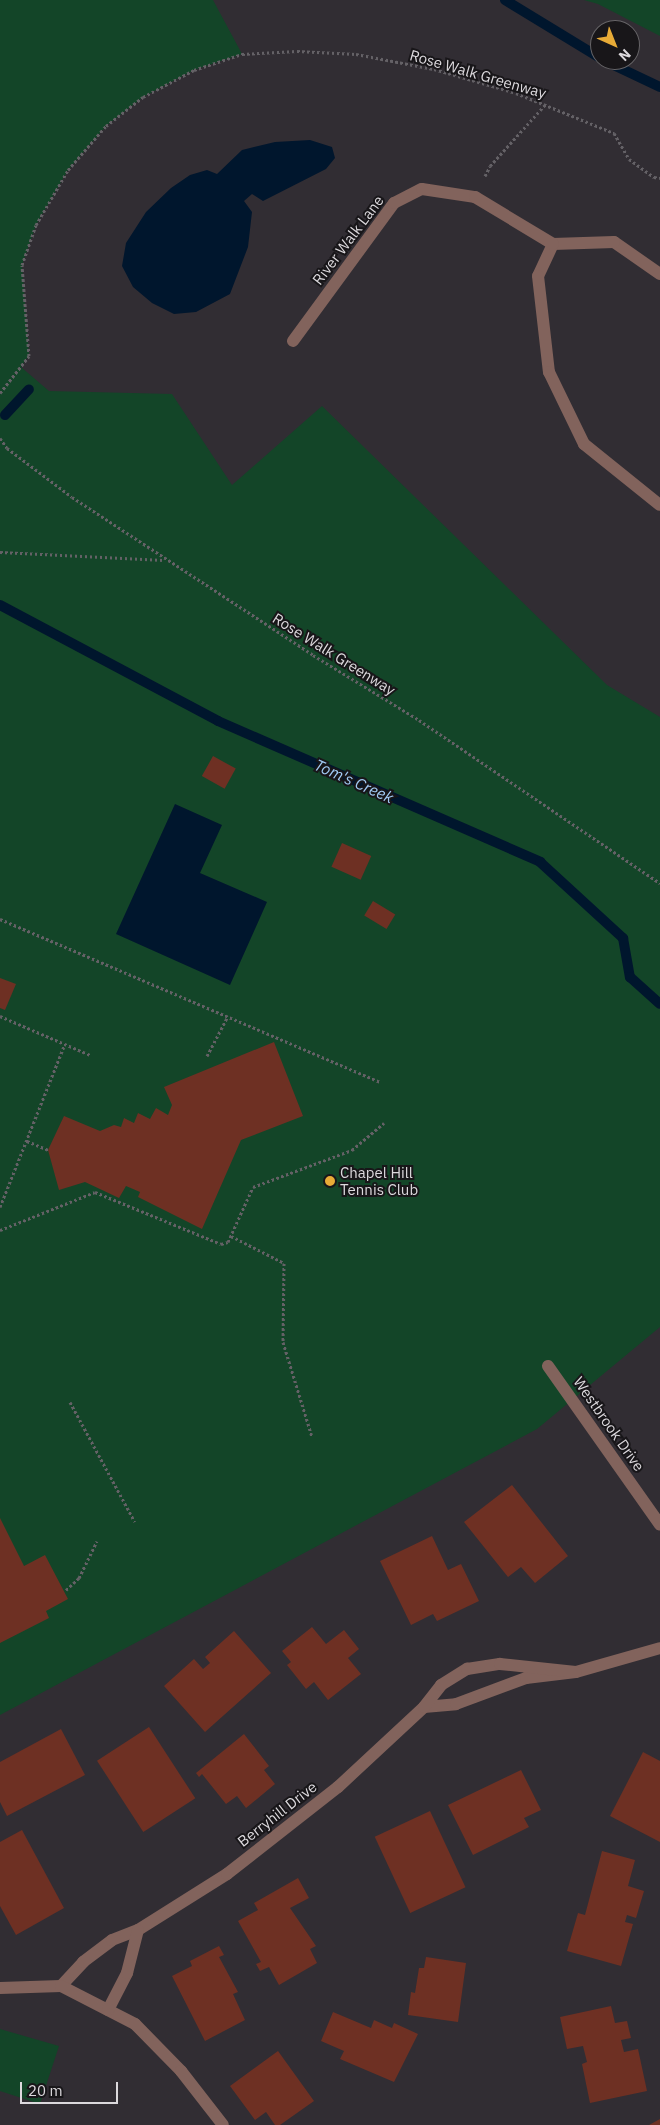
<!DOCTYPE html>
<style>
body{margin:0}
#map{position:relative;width:660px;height:2125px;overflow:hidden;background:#312d33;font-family:"IBM Plex Sans",sans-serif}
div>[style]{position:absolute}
.green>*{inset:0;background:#134528}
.water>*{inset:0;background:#00162d}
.stream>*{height:10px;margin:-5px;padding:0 5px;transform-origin:5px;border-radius:5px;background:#00162d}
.building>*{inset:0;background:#6e3023;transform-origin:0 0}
.path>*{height:3px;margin-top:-1.5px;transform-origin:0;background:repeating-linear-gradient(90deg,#646166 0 2.5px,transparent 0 5px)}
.minor>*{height:12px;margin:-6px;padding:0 6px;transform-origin:6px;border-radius:6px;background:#82635c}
.dots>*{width:14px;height:14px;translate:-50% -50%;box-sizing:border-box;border:2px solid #181619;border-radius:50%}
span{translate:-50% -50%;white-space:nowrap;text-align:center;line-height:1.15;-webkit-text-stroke:4px #181619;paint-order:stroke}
.street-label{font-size:15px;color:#dcd9dd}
.poi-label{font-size:15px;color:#dcd9dd}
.left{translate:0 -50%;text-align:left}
.water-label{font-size:16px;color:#a1caf3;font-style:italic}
.north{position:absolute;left:590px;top:20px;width:50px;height:50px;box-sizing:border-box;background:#181619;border:1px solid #666467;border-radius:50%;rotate:136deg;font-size:14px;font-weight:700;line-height:20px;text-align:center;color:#dcd9dd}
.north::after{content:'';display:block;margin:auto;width:18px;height:22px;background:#e8ab37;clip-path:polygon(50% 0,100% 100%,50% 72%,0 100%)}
.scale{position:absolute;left:20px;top:2082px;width:98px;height:22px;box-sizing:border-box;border:2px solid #dcd9dd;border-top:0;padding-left:6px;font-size:15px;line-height:18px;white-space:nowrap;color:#dcd9dd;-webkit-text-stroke:4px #181619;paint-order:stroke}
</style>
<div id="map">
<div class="green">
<i style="clip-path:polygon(0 0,213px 0,242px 54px,194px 70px,143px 97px,106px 126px,68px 170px,36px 225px,22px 265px,29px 355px,21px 367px,49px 391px,172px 394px,232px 485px,322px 406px,607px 685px,660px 717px,660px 1327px,537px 1429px,0 1715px)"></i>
<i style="clip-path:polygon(584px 0,660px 0,660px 36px,598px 4px)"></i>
<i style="clip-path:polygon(0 2029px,59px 2046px,40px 2104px,0 2091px)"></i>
</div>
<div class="water">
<i style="clip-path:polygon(310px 140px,332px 147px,335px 158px,326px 169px,263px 201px,252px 194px,244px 201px,252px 212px,248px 247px,230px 294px,196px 312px,174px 314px,152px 303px,133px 287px,122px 266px,126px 243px,146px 212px,171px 188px,190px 175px,207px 170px,217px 174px,242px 150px,275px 142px)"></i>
<i style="clip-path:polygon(175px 804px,222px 825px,200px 873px,267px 902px,230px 985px,116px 934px)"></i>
</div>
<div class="stream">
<i style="left:505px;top:0;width:111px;rotate:31.4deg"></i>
<i style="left:603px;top:60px;width:63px;rotate:25.3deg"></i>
<i style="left:5px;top:415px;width:35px;rotate:-47deg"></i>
<i style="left:0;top:605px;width:247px;rotate:28deg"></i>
<i style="left:218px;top:721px;width:352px;rotate:23.6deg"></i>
<i style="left:540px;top:862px;width:113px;rotate:42.5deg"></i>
<i style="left:623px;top:938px;width:40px;rotate:80deg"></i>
<i style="left:630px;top:977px;width:40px;rotate:42deg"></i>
</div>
<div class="building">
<i style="left:213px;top:756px;width:26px;height:23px;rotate:29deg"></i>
<i style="left:342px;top:843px;width:32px;height:26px;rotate:24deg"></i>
<i style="left:373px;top:901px;width:26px;height:17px;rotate:31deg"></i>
<i style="clip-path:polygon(0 978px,16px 984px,5px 1010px,0 1008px)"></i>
<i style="clip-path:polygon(274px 1042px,303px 1116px,241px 1140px,202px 1229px,138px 1197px,140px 1192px,126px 1186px,119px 1198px,85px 1182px,59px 1190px,48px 1150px,64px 1116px,100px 1131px,114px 1125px,121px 1127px,124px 1118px,134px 1123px,138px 1113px,150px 1119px,156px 1108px,168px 1115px,172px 1105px,164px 1087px)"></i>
<i style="clip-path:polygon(512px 1485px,568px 1556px,535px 1583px,521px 1567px,508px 1577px,464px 1522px)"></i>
<i style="clip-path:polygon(0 1518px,24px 1566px,45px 1555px,68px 1599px,46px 1611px,49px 1618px,0 1643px)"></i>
<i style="clip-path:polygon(432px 1536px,448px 1570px,461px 1564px,479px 1601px,437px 1621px,433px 1614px,411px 1625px,380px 1561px)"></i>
<i style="clip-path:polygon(312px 1627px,326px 1644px,344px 1630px,359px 1649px,348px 1658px,361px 1674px,328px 1700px,314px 1682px,306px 1689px,287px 1665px,291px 1662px,282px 1651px)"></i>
<i style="clip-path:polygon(234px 1631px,271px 1673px,205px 1732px,164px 1686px,194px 1659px,203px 1669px,210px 1663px,205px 1657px)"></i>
<i style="left:149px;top:1727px;width:85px;height:62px;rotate:57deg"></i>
<i style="clip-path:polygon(61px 1729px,85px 1775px,7px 1816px,0 1802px,0 1762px)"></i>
<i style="clip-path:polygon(244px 1734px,269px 1766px,264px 1770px,275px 1784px,246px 1808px,237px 1796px,226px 1804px,202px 1774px,199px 1777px,196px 1773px)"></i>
<i style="clip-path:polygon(643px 1752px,660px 1761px,660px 1842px,610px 1816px)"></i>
<i style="clip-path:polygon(521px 1770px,541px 1810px,524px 1818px,529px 1827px,473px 1855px,448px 1805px)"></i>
<i style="left:430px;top:1811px;width:84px;height:61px;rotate:65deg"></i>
<i style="clip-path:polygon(22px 1830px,64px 1908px,16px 1935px,0 1906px,0 1842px)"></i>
<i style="clip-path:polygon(602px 1851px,635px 1860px,628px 1886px,644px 1891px,636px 1918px,627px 1915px,625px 1922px,633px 1924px,621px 1966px,567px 1951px,578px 1913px,585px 1915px)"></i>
<i style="clip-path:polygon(298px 1878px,309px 1898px,290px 1908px,316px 1946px,310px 1949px,317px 1963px,279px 1985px,269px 1967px,260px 1971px,256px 1964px,261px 1962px,238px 1921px,258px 1910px,254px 1903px)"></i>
<i style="clip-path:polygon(219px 1946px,224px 1955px,219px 1957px,238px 1992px,233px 1994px,245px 2020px,205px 2041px,172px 1976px,192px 1966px,190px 1961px)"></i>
<i style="clip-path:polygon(426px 1957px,466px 1963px,458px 2022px,408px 2015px,411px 1992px,415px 1993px,419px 1968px,424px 1968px)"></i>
<i style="clip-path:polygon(611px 2006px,615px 2023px,627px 2021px,631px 2038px,621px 2040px,624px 2052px,638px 2049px,647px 2091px,590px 2103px,582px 2064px,587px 2062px,583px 2046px,567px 2049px,560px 2017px)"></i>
<i style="clip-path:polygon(333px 2012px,371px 2028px,374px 2020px,392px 2028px,394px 2023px,418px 2034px,394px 2082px,340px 2059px,344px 2051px,321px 2041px)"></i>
<i style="clip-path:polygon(278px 2051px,314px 2101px,280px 2125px,275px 2125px,266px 2112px,255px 2120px,230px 2086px)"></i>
<i style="clip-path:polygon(660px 2119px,660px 2125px,649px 2125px)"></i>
</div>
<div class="path">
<i style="left:485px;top:176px;width:11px;rotate:-63deg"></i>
<i style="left:490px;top:166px;width:82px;rotate:-48deg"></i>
<i style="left:0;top:393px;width:47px;rotate:-51.9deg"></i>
<i style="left:29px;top:356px;width:91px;rotate:-94.4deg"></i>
<i style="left:22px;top:265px;width:42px;rotate:-70.7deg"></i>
<i style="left:36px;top:225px;width:64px;rotate:-59.8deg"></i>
<i style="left:68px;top:170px;width:58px;rotate:-49.2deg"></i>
<i style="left:106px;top:126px;width:47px;rotate:-38.1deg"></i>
<i style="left:143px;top:97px;width:58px;rotate:-27.9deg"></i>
<i style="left:194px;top:70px;width:51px;rotate:-18.4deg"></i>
<i style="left:242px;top:54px;width:55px;rotate:-3.1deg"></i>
<i style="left:297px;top:51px;width:59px;rotate:2.9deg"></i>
<i style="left:356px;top:54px;width:79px;rotate:10.9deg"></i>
<i style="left:434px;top:69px;width:85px;rotate:16.3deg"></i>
<i style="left:516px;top:93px;width:106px;rotate:22.2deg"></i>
<i style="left:614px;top:133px;width:30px;rotate:60deg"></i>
<i style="left:629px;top:159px;width:31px;rotate:36deg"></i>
<i style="left:654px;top:177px;width:6px;rotate:9deg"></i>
<i style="left:0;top:438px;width:12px;rotate:55deg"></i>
<i style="left:7px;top:448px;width:81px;rotate:37deg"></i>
<i style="left:72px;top:497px;width:288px;rotate:33.2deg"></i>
<i style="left:313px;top:655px;width:124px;rotate:31.5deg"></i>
<i style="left:419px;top:720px;width:291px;rotate:34.1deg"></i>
<i style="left:0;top:552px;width:164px;rotate:2.8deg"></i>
<i style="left:0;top:919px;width:414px;rotate:23.2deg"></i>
<i style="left:0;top:1016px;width:98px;rotate:23.4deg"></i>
<i style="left:207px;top:1056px;width:45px;rotate:-62.3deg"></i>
<i style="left:27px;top:1141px;width:23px;rotate:23deg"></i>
<i style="left:0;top:1207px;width:175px;rotate:-68.3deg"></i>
<i style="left:0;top:1230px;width:102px;rotate:-21.8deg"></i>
<i style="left:95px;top:1192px;width:136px;rotate:22.4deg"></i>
<i style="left:221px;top:1244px;width:7px;rotate:-16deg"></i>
<i style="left:228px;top:1242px;width:60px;rotate:-65.6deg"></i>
<i style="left:253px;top:1187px;width:106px;rotate:-20.5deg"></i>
<i style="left:352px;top:1150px;width:42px;rotate:-40.2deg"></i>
<i style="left:231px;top:1236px;width:59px;rotate:27deg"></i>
<i style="left:284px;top:1263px;width:79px;rotate:90.7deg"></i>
<i style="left:283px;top:1342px;width:99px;rotate:73deg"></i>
<i style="left:70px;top:1402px;width:136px;rotate:61.6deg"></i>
<i style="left:66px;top:1590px;width:18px;rotate:-43deg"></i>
<i style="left:79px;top:1578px;width:41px;rotate:-64.1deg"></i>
</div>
<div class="minor">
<i style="left:660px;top:274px;width:56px;rotate:-145.2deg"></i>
<i style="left:614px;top:242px;width:61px;rotate:178.1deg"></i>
<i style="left:553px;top:244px;width:35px;rotate:115deg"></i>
<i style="left:538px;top:276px;width:97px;rotate:83.5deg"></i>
<i style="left:549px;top:372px;width:80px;rotate:64.1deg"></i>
<i style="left:584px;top:444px;width:97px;rotate:38.8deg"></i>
<i style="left:293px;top:341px;width:171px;rotate:-53.8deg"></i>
<i style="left:394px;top:203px;width:31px;rotate:-27deg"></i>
<i style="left:422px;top:189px;width:54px;rotate:8.6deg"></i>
<i style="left:475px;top:197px;width:91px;rotate:31.1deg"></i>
<i style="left:548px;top:1366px;width:194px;rotate:54.8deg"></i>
<i style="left:424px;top:1707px;width:32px;rotate:-5deg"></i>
<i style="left:456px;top:1704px;width:75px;rotate:-20.4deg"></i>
<i style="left:526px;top:1678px;width:50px;rotate:-6.8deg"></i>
<i style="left:576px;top:1672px;width:87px;rotate:-15.9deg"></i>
<i style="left:61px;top:1986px;width:33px;rotate:-47deg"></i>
<i style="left:83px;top:1962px;width:36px;rotate:-37deg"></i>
<i style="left:112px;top:1940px;width:28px;rotate:-21deg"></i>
<i style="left:138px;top:1930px;width:105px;rotate:-32.2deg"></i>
<i style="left:227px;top:1874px;width:141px;rotate:-38.1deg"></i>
<i style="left:338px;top:1787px;width:117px;rotate:-42.9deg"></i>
<i style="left:424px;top:1707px;width:28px;rotate:-52deg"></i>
<i style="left:441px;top:1685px;width:31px;rotate:-32deg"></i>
<i style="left:467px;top:1669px;width:33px;rotate:-9deg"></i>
<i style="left:500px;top:1664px;width:76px;rotate:6deg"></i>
<i style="left:0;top:1988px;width:61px;rotate:-1.9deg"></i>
<i style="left:61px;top:1986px;width:83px;rotate:27.2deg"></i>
<i style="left:135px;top:2024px;width:66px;rotate:45.6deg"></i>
<i style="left:181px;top:2071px;width:68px;rotate:52.1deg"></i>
<i style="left:108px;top:2010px;width:42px;rotate:-62.8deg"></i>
<i style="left:127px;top:1973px;width:44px;rotate:-75.7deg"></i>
</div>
<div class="dots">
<i style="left:330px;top:1181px;background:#e8ab37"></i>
</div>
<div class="street-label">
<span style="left:478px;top:74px;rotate:16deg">Rose Walk Greenway</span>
<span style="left:348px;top:240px;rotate:-53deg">River Walk Lane</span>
<span style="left:334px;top:654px;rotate:32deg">Rose Walk Greenway</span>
<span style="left:609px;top:1424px;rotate:55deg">Westbrook Drive</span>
<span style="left:277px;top:1814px;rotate:-38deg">Berryhill Drive</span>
</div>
<div class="poi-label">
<span class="left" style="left:340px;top:1181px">Chapel Hill<br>Tennis Club</span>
</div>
<div class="water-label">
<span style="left:354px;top:781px;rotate:24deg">Tom's Creek</span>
</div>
<div class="north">N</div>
<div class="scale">20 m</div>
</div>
